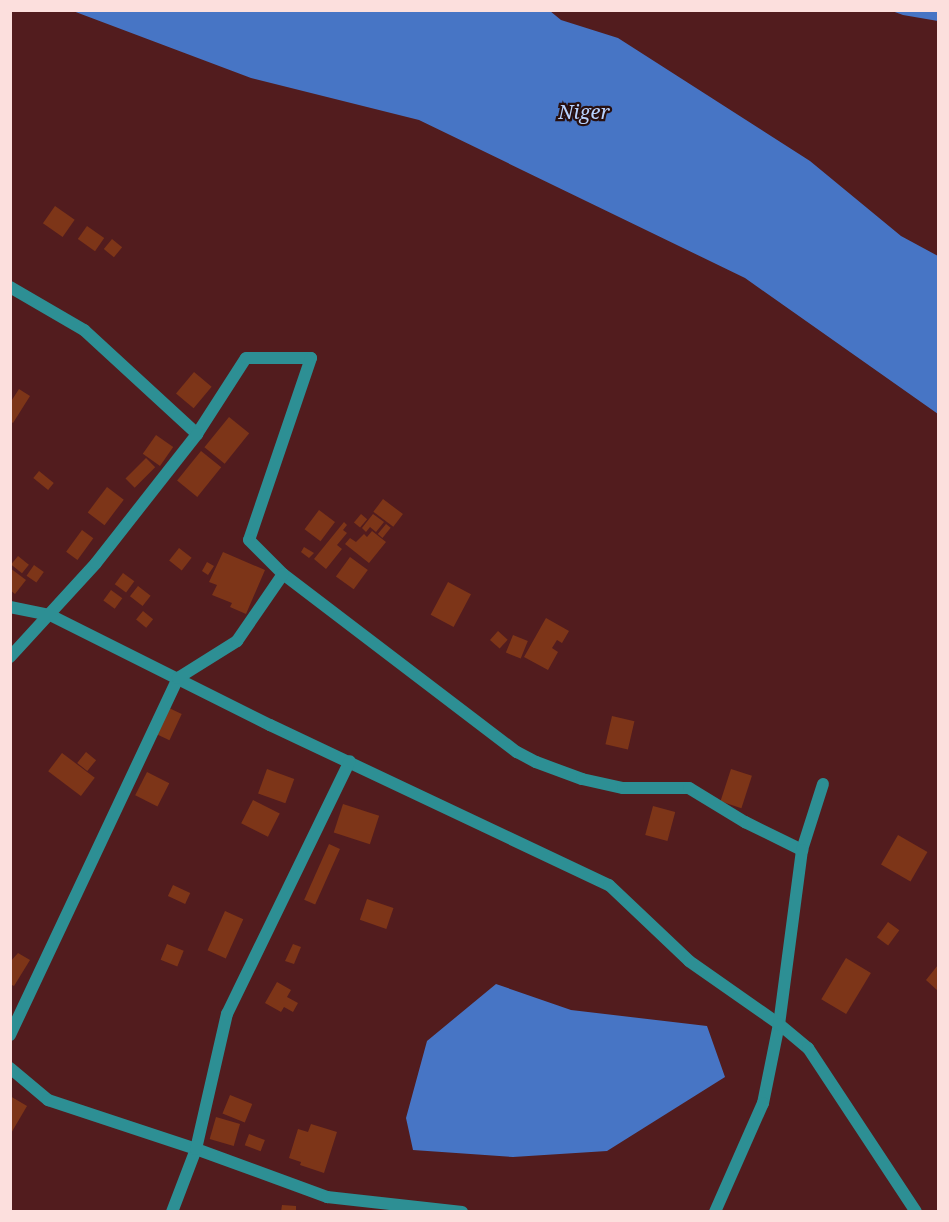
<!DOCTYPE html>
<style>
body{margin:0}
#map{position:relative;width:949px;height:1222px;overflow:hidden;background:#521c1e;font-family:"Noto Serif",serif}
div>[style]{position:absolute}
.water>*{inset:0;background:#4775c5}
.building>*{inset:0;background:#7d3518;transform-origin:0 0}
.street>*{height:12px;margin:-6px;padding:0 6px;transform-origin:6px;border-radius:6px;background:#2d8f94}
span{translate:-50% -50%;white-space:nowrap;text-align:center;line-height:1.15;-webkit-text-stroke:4.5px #281010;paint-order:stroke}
.water-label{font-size:20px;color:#b9d3fe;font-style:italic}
.frame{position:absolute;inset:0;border:12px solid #fcdfdd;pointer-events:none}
</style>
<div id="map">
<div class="water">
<i style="clip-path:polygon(550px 11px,561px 20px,618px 38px,810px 161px,901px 236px,938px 256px,938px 414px,745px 278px,419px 120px,251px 78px,73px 11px)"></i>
<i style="clip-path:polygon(892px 11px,938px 11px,938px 21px,903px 15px)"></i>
<i style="clip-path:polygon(496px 984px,571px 1010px,707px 1026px,725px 1077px,607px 1151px,513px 1157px,413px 1150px,406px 1118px,427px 1041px)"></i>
</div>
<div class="building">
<i style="left:55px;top:206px;width:24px;height:21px;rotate:35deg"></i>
<i style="left:87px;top:226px;width:21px;height:16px;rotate:35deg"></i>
<i style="left:112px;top:239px;width:13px;height:13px;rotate:39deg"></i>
<i style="left:194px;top:372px;width:23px;height:28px;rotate:40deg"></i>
<i style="clip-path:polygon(19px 389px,30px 396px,13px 423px,10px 421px,10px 403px)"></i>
<i style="left:229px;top:417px;width:26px;height:39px;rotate:39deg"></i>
<i style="left:156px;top:435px;width:21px;height:23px;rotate:35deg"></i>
<i style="left:201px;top:451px;width:26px;height:38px;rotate:39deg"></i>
<i style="left:146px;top:458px;width:13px;height:29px;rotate:45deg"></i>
<i style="left:39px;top:471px;width:19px;height:9px;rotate:39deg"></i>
<i style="left:107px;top:487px;width:21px;height:32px;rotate:37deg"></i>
<i style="left:383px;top:499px;width:25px;height:16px;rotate:37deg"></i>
<i style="left:319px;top:510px;width:20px;height:24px;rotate:37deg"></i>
<i style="left:361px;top:514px;width:8px;height:11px;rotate:40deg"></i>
<i style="clip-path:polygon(373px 514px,384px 522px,376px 532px,370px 527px,366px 532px,362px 528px)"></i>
<i style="clip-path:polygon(344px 522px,347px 525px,343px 530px,347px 533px,337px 545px,342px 549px,326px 569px,314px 559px)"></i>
<i style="left:386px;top:524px;width:6px;height:13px;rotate:39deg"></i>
<i style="left:82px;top:530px;width:14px;height:27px;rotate:36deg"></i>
<i style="clip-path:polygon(372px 531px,386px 542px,369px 563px,345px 544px,350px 538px,356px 542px,364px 534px,367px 537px)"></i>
<i style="clip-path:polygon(304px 547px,314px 553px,309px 558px,301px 552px)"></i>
<i style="left:179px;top:548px;width:16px;height:16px;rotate:38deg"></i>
<i style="clip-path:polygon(223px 552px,265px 570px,246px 614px,230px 607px,232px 603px,212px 595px,217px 585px,209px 582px)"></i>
<i style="left:18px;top:556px;width:14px;height:11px;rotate:39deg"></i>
<i style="left:350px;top:557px;width:22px;height:24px;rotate:36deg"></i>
<i style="clip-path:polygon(207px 562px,214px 566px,208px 575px,202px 571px)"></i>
<i style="left:34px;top:565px;width:12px;height:13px;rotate:35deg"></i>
<i style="clip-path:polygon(10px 568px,26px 580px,15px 594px,10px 590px)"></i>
<i style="left:123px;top:573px;width:14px;height:14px;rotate:36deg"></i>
<i style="left:448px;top:582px;width:26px;height:37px;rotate:28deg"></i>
<i style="left:138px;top:586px;width:16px;height:13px;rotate:38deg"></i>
<i style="left:111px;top:590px;width:14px;height:13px;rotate:36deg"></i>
<i style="left:143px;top:611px;width:13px;height:11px;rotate:39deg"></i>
<i style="clip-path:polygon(546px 618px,569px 631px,562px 643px,557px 640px,552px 648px,558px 652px,548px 670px,524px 657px)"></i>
<i style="left:498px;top:631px;width:13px;height:12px;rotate:42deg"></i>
<i style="left:513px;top:635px;width:16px;height:19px;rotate:22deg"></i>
<i style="left:169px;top:708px;width:14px;height:29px;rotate:25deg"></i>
<i style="left:612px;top:716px;width:23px;height:29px;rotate:13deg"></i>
<i style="left:86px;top:752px;width:13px;height:14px;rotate:39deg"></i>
<i style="left:62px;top:753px;width:41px;height:23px;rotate:37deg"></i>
<i style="left:267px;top:769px;width:29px;height:26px;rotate:20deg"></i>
<i style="left:731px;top:769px;width:22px;height:34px;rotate:18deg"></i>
<i style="left:147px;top:772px;width:25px;height:26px;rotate:27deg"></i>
<i style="left:253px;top:800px;width:30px;height:26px;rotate:27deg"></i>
<i style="left:343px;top:804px;width:38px;height:30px;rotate:18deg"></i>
<i style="left:653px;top:806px;width:23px;height:30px;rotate:15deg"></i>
<i style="left:898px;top:835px;width:34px;height:34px;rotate:30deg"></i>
<i style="left:329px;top:844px;width:12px;height:61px;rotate:24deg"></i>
<i style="left:173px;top:885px;width:19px;height:12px;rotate:25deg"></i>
<i style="left:367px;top:899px;width:28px;height:22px;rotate:19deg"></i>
<i style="left:225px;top:911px;width:20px;height:43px;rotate:24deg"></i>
<i style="left:888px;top:922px;width:14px;height:19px;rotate:36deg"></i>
<i style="left:167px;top:944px;width:18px;height:17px;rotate:22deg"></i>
<i style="clip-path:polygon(293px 944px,301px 947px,294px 964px,285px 961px)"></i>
<i style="clip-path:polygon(18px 953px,30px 960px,14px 986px,10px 984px,10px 962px)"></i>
<i style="left:846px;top:958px;width:29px;height:48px;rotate:31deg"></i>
<i style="clip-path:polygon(938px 965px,938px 991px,926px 980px)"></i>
<i style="clip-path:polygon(277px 982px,291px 990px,287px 997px,298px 1003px,293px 1012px,284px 1007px,281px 1012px,265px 1003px)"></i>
<i style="left:230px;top:1095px;width:24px;height:20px;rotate:22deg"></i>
<i style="clip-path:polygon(10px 1096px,27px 1106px,10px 1135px)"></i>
<i style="left:216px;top:1117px;width:25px;height:23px;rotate:16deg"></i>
<i style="clip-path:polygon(311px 1124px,337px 1132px,324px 1173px,300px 1165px,301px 1162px,289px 1158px,298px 1129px,308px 1132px)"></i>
<i style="left:249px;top:1134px;width:17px;height:12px;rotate:21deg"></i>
<i style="clip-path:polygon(282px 1205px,296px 1206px,296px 1212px,281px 1212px)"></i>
</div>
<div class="street">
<i style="left:10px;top:287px;width:86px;rotate:30.2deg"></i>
<i style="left:84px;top:330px;width:154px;rotate:42.6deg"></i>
<i style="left:197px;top:434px;width:90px;rotate:-57.2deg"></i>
<i style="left:246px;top:358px;width:65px"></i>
<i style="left:311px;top:358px;width:192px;rotate:108.8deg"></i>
<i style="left:249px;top:540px;width:48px;rotate:45deg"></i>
<i style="left:283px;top:574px;width:294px;rotate:37.3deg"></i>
<i style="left:517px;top:752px;width:21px;rotate:28deg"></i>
<i style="left:536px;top:762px;width:49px;rotate:20.3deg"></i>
<i style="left:582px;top:779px;width:42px;rotate:12.4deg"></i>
<i style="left:623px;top:788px;width:66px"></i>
<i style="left:689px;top:788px;width:66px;rotate:31.3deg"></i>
<i style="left:745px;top:822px;width:64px;rotate:26.2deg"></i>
<i style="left:10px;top:607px;width:41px;rotate:11.3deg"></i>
<i style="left:50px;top:615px;width:246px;rotate:26.6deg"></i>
<i style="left:270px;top:725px;width:375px;rotate:25.3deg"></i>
<i style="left:609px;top:885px;width:110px;rotate:43.5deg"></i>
<i style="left:689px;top:961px;width:110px;rotate:35deg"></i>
<i style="left:779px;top:1024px;width:81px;rotate:101.4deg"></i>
<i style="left:763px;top:1103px;width:119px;rotate:113.8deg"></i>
<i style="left:10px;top:657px;width:127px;rotate:-47.5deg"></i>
<i style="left:96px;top:563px;width:164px;rotate:-51.9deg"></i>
<i style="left:823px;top:784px;width:69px;rotate:107.7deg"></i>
<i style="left:802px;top:850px;width:176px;rotate:97.5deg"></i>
<i style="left:779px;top:1024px;width:38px;rotate:40deg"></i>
<i style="left:808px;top:1048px;width:196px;rotate:56.6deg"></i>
<i style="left:10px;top:1035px;width:395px;rotate:-64.8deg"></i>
<i style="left:178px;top:678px;width:70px;rotate:-32.1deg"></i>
<i style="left:237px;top:641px;width:81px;rotate:-55.5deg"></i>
<i style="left:10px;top:1068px;width:50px;rotate:40.1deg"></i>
<i style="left:48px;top:1100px;width:156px;rotate:18.3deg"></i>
<i style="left:196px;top:1149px;width:140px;rotate:20.1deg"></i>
<i style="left:327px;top:1197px;width:136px;rotate:6.3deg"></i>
<i style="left:172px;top:1212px;width:67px;rotate:-69.1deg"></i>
<i style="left:196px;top:1149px;width:139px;rotate:-77.1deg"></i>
<i style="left:227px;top:1014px;width:281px;rotate:-64.1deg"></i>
</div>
<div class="water-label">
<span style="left:584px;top:111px">Niger</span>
</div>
<div class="frame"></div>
</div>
